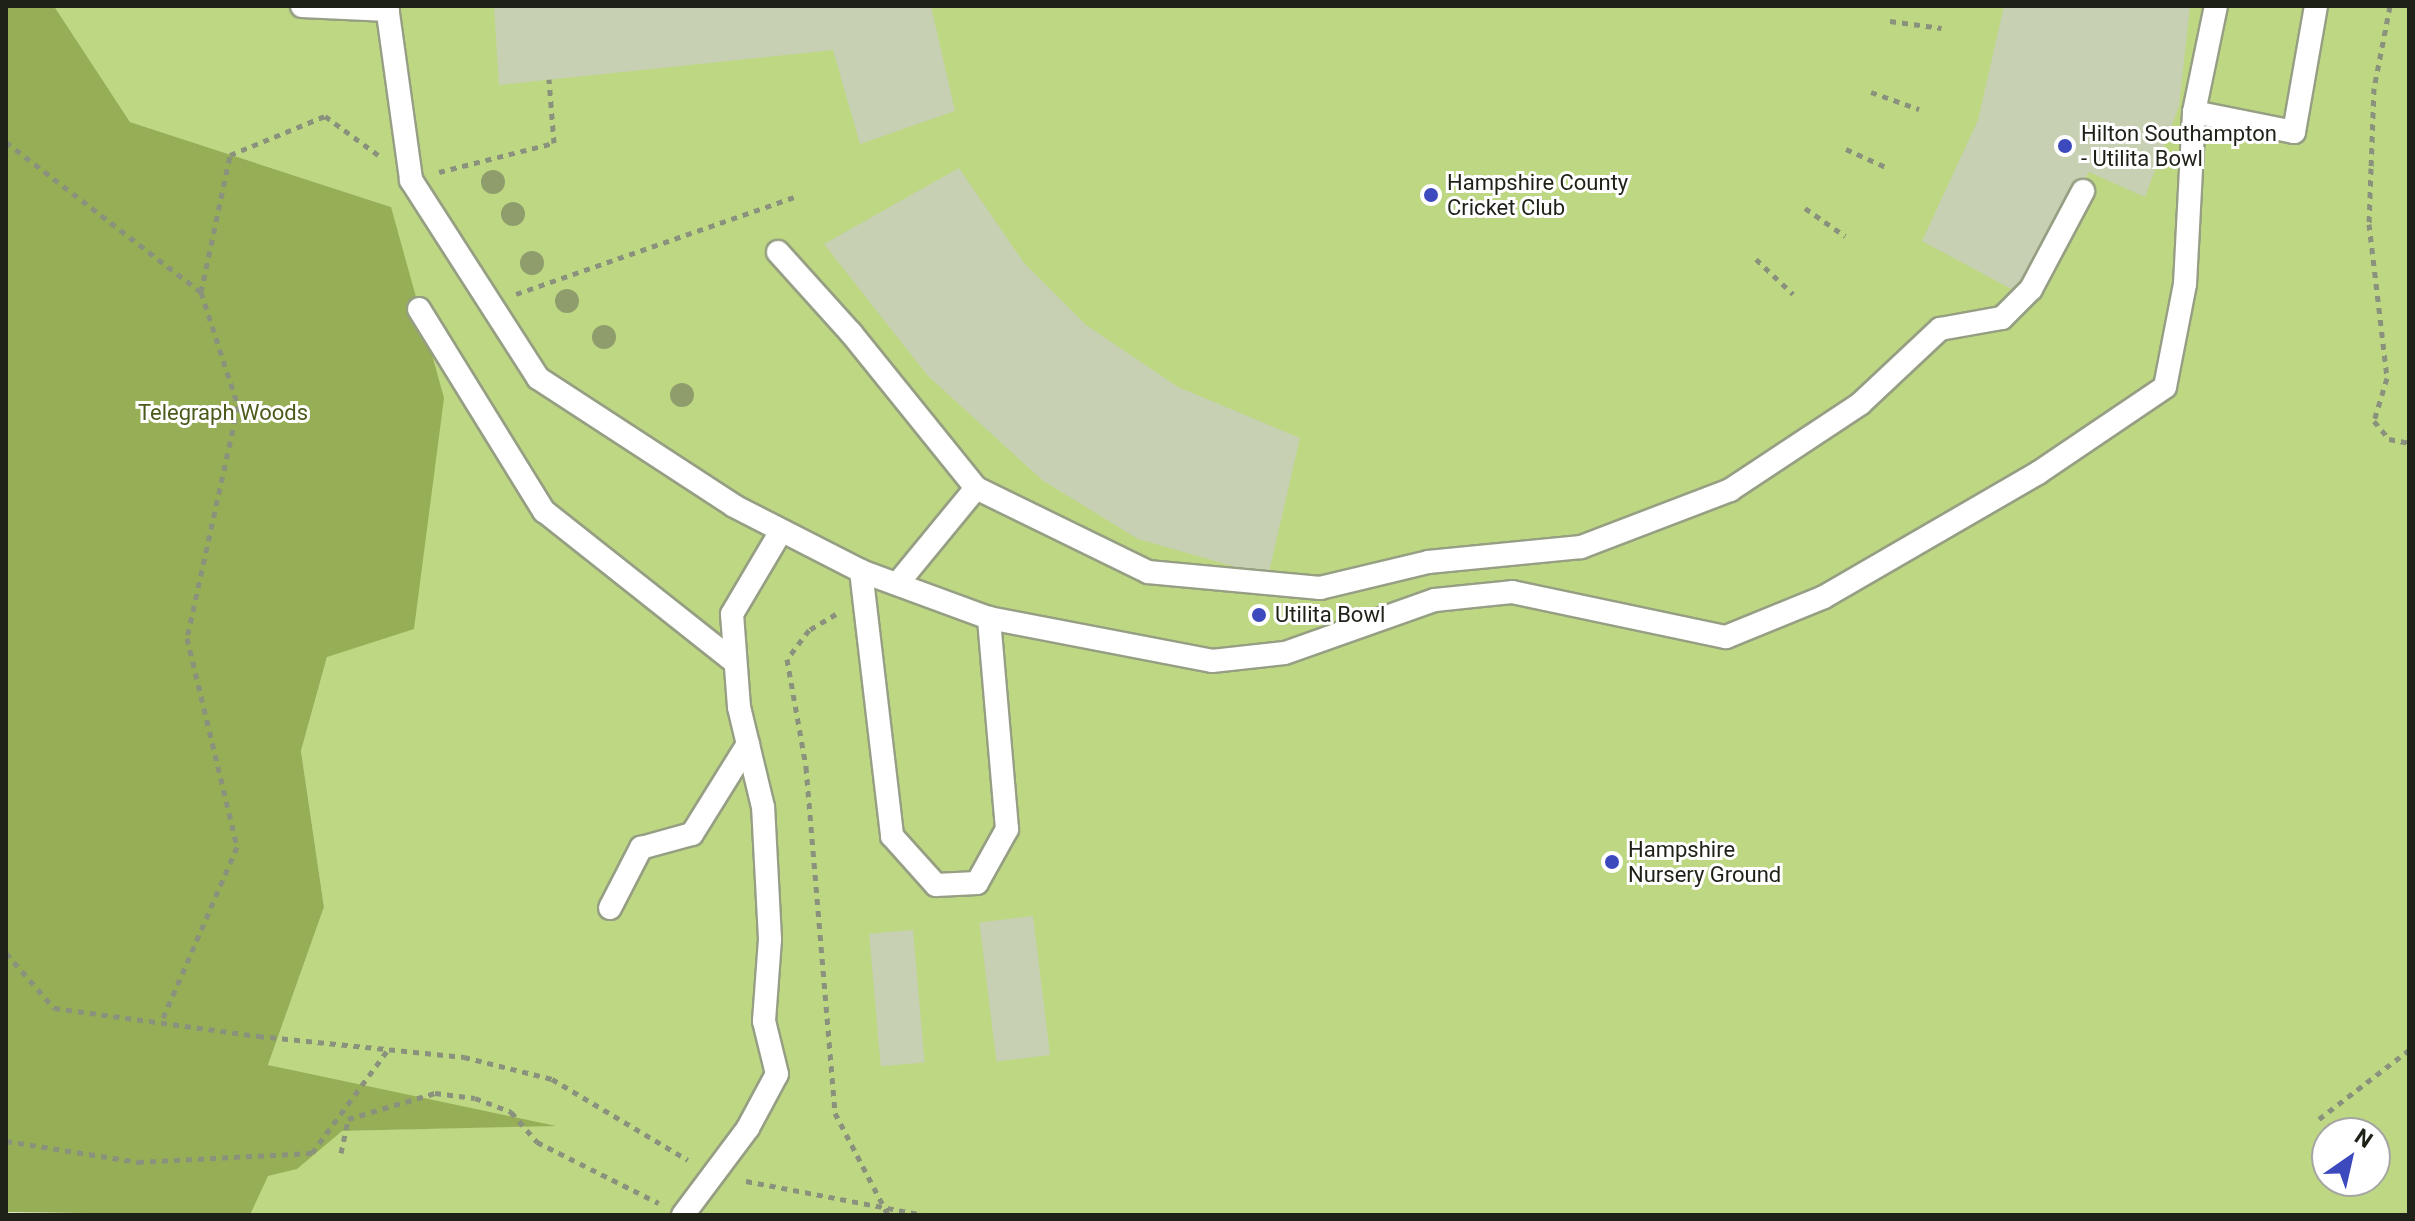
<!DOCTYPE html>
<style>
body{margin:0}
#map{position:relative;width:2415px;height:1221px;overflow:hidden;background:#e3edd0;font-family:Roboto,sans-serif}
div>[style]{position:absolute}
.green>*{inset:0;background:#bed783}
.forest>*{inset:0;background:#96ae55}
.building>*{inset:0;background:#c7d0b3;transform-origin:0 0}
.path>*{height:5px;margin-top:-2.5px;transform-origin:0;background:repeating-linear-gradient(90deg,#8a917c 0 6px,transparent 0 12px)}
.roads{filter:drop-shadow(2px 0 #969f83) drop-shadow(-2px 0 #969f83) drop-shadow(0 2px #969f83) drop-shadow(0 -2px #969f83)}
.service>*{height:22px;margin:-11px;padding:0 11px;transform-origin:11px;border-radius:11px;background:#fff}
.trees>*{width:24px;height:24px;margin:-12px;border-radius:50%;background:#8f9d6d}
.dots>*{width:22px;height:22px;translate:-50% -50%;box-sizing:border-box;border:4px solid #fff;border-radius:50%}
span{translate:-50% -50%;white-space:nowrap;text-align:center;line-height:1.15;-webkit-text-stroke:6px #fff;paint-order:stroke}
.poi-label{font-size:22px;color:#1d2116}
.left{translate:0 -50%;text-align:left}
.park-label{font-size:22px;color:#4b5b1c}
.frame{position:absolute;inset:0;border:8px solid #1d2116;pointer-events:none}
.north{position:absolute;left:2311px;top:1117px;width:80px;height:80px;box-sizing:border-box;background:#fff;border:2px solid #a5a6a2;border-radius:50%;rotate:34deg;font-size:22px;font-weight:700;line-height:32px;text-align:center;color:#1d2116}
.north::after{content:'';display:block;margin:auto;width:28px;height:36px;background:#3c4abd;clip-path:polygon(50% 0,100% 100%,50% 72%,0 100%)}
</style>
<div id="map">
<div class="green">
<i style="clip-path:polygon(evenodd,54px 6px,2409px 6px,2409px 1215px,250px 1215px,267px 1176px,297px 1168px,341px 1131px,531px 1126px,268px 1065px,324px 907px,301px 751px,327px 657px,391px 207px,130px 122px,54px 6px,2327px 1133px,2375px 1133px,2375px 1181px,2327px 1181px,2327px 1133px)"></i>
</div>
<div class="forest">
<i style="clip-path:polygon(6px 6px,54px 6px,130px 122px,391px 207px,444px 398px,414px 629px,327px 657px,301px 751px,324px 907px,268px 1065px,556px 1126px,342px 1131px,297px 1169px,268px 1176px,250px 1215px,6px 1212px)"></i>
</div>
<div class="building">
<i style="clip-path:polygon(494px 6px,931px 6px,955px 111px,860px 144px,833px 50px,499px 85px)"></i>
<i style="clip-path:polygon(2004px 6px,2190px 6px,2179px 106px,2145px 197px,2089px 172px,2015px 291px,1922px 241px,1978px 120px)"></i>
<i style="clip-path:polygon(959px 168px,1024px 263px,1086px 325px,1178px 387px,1300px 438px,1268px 576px,1138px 539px,1042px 480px,928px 376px,824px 244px)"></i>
<i style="left:1033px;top:916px;width:140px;height:54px;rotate:83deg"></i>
<i style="left:913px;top:930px;width:133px;height:44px;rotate:85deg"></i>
</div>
<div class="path">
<i style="left:2390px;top:6px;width:84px;rotate:101deg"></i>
<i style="left:2374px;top:88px;width:80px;rotate:92.1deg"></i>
<i style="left:2371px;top:168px;width:56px;rotate:92deg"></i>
<i style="left:2369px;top:224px;width:155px;rotate:83.3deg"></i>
<i style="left:2387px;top:378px;width:45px;rotate:106.8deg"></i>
<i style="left:2374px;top:421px;width:23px;rotate:50deg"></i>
<i style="left:2389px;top:439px;width:20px;rotate:11deg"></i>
<i style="left:1890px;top:21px;width:52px;rotate:7.7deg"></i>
<i style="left:1871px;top:92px;width:51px;rotate:19.5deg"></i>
<i style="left:6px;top:142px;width:246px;rotate:37.6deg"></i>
<i style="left:201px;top:292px;width:120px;rotate:72deg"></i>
<i style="left:238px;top:406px;width:238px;rotate:102.4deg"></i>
<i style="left:187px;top:638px;width:215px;rotate:76.5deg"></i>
<i style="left:237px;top:847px;width:192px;rotate:113.4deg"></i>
<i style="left:1846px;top:149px;width:48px;rotate:24.4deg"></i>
<i style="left:439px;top:172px;width:119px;rotate:-14.2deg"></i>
<i style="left:554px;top:143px;width:64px;rotate:-94.5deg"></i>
<i style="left:1805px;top:208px;width:49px;rotate:35deg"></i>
<i style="left:1756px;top:259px;width:51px;rotate:43.4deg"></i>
<i style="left:201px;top:292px;width:140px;rotate:-78deg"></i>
<i style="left:230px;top:155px;width:103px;rotate:-22.3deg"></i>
<i style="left:325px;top:116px;width:66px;rotate:36.3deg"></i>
<i style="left:516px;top:294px;width:295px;rotate:-19.2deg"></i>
<i style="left:836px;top:614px;width:31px;rotate:149deg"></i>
<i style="left:809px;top:630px;width:36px;rotate:127deg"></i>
<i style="left:787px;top:659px;width:110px;rotate:80deg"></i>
<i style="left:806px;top:767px;width:347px;rotate:85.2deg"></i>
<i style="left:835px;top:1113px;width:115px;rotate:62.5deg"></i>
<i style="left:6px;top:953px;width:73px;rotate:48.9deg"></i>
<i style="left:54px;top:1008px;width:206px;rotate:7.8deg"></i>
<i style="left:258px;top:1036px;width:207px;rotate:5.8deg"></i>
<i style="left:464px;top:1057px;width:91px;rotate:14deg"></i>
<i style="left:552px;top:1079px;width:158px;rotate:30.8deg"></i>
<i style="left:2319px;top:1119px;width:113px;rotate:-37.5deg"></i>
<i style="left:6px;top:1141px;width:134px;rotate:9deg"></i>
<i style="left:138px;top:1162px;width:174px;rotate:-3deg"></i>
<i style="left:312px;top:1153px;width:127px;rotate:-53.7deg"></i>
<i style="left:341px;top:1153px;width:35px;rotate:-78deg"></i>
<i style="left:348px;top:1119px;width:91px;rotate:-16.6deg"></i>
<i style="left:435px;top:1093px;width:40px;rotate:7.1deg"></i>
<i style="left:475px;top:1098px;width:39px;rotate:21deg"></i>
<i style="left:511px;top:1112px;width:40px;rotate:49deg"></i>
<i style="left:537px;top:1142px;width:136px;rotate:26.6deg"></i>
<i style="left:746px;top:1181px;width:182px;rotate:10.8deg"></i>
</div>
<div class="roads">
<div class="service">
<i style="left:302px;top:6px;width:86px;rotate:2.7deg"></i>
<i style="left:387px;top:6px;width:176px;rotate:82.1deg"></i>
<i style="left:411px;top:180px;width:235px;rotate:57.3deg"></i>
<i style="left:538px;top:378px;width:234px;rotate:33.1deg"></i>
<i style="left:734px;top:506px;width:143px;rotate:27.1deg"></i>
<i style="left:861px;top:571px;width:136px;rotate:20.2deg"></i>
<i style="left:989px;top:618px;width:227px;rotate:10.9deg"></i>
<i style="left:1212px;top:661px;width:73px;rotate:-6.3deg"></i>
<i style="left:1285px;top:653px;width:159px;rotate:-19.5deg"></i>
<i style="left:1435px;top:600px;width:77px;rotate:-5.9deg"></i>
<i style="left:1512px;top:592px;width:219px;rotate:11.9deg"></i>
<i style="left:1726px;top:637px;width:106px;rotate:-22.2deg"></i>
<i style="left:1824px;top:597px;width:247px;rotate:-30.1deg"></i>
<i style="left:2038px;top:473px;width:153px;rotate:-34.1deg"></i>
<i style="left:2165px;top:387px;width:105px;rotate:-79deg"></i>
<i style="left:2185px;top:284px;width:172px;rotate:-87deg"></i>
<i style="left:2194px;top:112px;width:108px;rotate:-78.3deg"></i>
<i style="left:2194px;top:112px;width:102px;rotate:11.3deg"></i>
<i style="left:2294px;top:132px;width:128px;rotate:-80.1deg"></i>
<i style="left:778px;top:252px;width:109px;rotate:48deg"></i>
<i style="left:851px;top:333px;width:199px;rotate:51.1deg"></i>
<i style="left:976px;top:488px;width:191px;rotate:26deg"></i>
<i style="left:1148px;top:572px;width:173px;rotate:5.3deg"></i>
<i style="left:1320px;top:588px;width:111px;rotate:-13.5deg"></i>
<i style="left:1428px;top:562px;width:154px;rotate:-5.6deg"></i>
<i style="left:1581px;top:547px;width:160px;rotate:-20.9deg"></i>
<i style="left:1730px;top:490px;width:156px;rotate:-33.5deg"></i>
<i style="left:1860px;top:404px;width:110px;rotate:-43.2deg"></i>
<i style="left:1940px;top:329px;width:63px;rotate:-10.1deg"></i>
<i style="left:2002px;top:318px;width:41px;rotate:-45deg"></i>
<i style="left:2031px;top:289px;width:111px;rotate:-62deg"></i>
<i style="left:419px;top:309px;width:238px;rotate:58.3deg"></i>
<i style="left:544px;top:511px;width:241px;rotate:38.4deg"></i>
<i style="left:861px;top:571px;width:267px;rotate:83.3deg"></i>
<i style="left:892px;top:836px;width:66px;rotate:48.1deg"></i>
<i style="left:936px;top:885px;width:41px;rotate:-2.8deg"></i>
<i style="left:977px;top:883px;width:62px;rotate:-60.9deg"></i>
<i style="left:1007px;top:829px;width:212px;rotate:-94.9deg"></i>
<i style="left:898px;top:583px;width:123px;rotate:-50.6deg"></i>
<i style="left:610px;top:908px;width:68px;rotate:-62.7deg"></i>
<i style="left:641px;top:848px;width:53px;rotate:-15.4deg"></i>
<i style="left:692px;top:834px;width:106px;rotate:-58.1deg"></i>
<i style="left:683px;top:1215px;width:109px;rotate:-53.2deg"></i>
<i style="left:748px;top:1128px;width:61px;rotate:-61.8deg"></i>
<i style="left:777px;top:1074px;width:55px;rotate:-103.8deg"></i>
<i style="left:764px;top:1021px;width:82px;rotate:-85.8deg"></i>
<i style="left:770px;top:939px;width:132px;rotate:-93deg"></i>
<i style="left:763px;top:807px;width:103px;rotate:-103.5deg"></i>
<i style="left:739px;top:707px;width:93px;rotate:-94.3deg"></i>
<i style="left:732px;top:614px;width:96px;rotate:-59.4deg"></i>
</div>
</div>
<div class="trees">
<i style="left:493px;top:182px"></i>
<i style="left:513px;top:214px"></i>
<i style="left:532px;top:263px"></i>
<i style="left:567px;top:301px"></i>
<i style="left:604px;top:337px"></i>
<i style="left:682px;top:395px"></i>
</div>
<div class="dots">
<i style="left:2065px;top:146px;background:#3c4abd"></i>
<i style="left:1431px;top:195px;background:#3c4abd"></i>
<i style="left:1259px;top:615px;background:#3c4abd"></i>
<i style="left:1612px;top:862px;background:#3c4abd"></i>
</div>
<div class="poi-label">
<span class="left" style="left:2081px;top:146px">Hilton Southampton<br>- Utilita Bowl</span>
<span class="left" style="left:1447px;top:195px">Hampshire County<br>Cricket Club</span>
<span class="left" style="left:1275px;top:615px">Utilita Bowl</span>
<span class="left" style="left:1628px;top:862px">Hampshire<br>Nursery Ground</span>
</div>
<div class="park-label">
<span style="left:223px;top:413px">Telegraph Woods</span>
</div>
<div class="frame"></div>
<div class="north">N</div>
</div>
